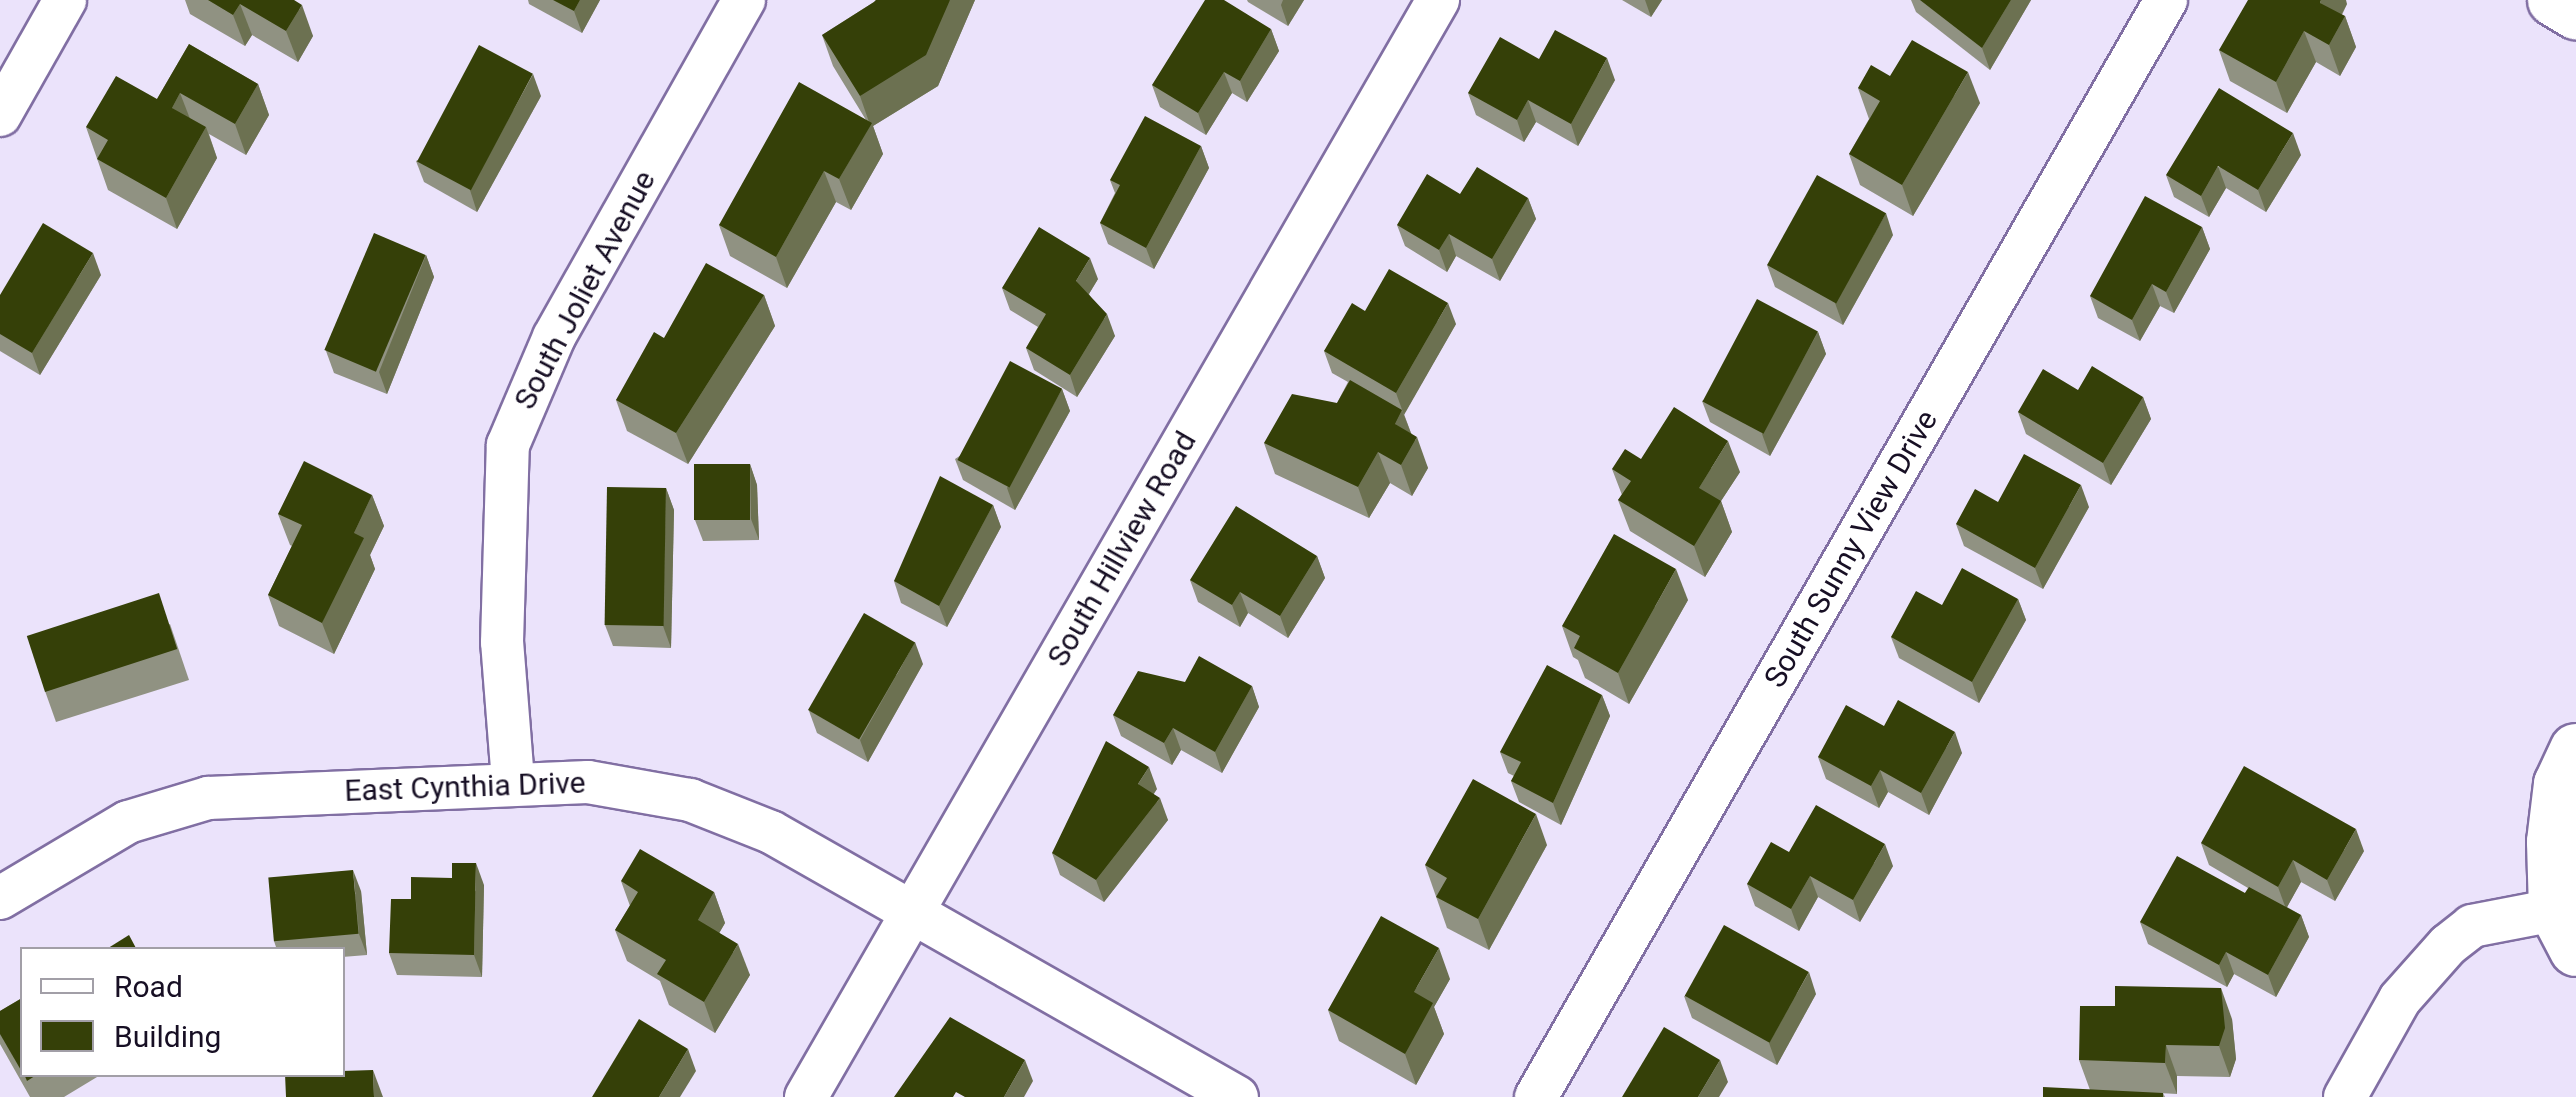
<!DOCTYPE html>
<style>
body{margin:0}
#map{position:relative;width:2576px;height:1097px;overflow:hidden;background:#ebe3fb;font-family:Roboto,sans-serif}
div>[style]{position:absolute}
.roads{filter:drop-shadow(2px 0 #816fa3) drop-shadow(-2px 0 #816fa3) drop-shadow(0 2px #816fa3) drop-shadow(0 -2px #816fa3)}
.minor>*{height:42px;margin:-21px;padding:0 21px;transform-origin:21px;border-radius:21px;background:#fff}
.tertiary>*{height:52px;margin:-26px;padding:0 26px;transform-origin:26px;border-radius:26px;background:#fff}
.wall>*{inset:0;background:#909282}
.shaded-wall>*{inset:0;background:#6c7151}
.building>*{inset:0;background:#354008;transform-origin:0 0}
span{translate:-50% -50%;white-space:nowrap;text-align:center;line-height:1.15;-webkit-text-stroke:10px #fff;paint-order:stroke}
.street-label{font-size:30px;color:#170f24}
.legend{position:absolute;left:20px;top:947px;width:325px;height:130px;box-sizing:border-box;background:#fff;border:2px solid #a29fa7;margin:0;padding:12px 18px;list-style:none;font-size:30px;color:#170f24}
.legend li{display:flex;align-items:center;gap:20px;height:50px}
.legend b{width:50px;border:2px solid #a29fa7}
</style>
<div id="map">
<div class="roads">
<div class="minor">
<i style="left:0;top:115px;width:132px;rotate:-60.5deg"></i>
<i style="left:513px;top:781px;width:139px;rotate:-94.5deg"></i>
<i style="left:502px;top:642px;width:197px;rotate:-88.3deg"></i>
<i style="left:508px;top:445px;width:117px;rotate:-66.9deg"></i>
<i style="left:554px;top:337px;width:387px;rotate:-60.6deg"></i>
<i style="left:0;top:898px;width:149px;rotate:-30.7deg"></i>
<i style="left:128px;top:822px;width:84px;rotate:-16.7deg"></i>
<i style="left:208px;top:798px;width:380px;rotate:-2.4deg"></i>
<i style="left:588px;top:782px;width:104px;rotate:10deg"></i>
<i style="left:690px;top:800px;width:87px;rotate:21.6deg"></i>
<i style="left:771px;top:832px;width:536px;rotate:29.63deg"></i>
<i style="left:806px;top:1097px;width:1266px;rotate:-60.05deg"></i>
<i style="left:1536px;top:1097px;width:1265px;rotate:-60.13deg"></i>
<i style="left:2345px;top:1097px;width:112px;rotate:-60.7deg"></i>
<i style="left:2400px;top:999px;width:72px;rotate:-48.4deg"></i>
<i style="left:2448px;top:945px;width:31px;rotate:-38deg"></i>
<i style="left:2472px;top:926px;width:85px;rotate:-10.9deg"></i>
</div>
<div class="tertiary">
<i style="left:2554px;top:0;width:26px;rotate:31deg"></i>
<i style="left:2576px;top:750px;width:38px;rotate:115deg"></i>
<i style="left:2560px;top:784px;width:58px;rotate:96.9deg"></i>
<i style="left:2553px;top:842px;width:68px;rotate:88.3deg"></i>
<i style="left:2555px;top:910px;width:45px;rotate:62.3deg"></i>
</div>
</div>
<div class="wall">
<i style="clip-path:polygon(185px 0,294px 0,313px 36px,298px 62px,252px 35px,245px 46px,190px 14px)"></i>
<i style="clip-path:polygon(528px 0,600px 0,582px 33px,529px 4px)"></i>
<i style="clip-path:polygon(876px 0,975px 0,938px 86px,873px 126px,883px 154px,851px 210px,836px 202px,787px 288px,730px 256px,719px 225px,866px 120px,833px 66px,822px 35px,874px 2px)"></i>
<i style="clip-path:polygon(1247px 0,1304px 0,1288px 26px,1248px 2px)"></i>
<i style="clip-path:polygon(1622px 0,1662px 0,1651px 17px)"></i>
<i style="clip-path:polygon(1911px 0,2031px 0,1990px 70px,1916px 12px)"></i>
<i style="clip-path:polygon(2347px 4px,2342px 15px,2345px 16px,2356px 47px,2340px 76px,2316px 62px,2287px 113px,2230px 81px,2219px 50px)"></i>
<i style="clip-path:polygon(1271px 29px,1279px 51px,1247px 102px,1232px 93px,1206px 135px,1160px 107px,1152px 85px)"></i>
<i style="clip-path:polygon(189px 44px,258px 84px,269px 115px,246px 155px,209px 134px,217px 158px,177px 229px,108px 190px,86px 127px,157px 99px)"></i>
<i style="clip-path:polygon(1539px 59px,1615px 80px,1578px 146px,1536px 122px,1524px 142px,1476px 115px,1468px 93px)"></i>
<i style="clip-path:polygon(1890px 76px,1980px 103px,1913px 216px,1860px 185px,1849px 154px,1869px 119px,1858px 88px)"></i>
<i style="clip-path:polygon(541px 96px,477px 212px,424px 182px,416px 161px)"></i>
<i style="clip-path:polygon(1201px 146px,1209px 168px,1154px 269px,1108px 244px,1100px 223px,1115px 193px,1110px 180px)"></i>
<i style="clip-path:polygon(2301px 155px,2266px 212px,2226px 188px,2209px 217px,2174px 197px,2166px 175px)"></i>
<i style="clip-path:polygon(1460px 194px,1528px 198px,1536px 219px,1500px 281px,1456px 256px,1447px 272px,1405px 246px,1397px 225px)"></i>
<i style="clip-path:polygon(2202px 227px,2210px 249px,2174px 313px,2160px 306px,2140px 341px,2098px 318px,2090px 296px)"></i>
<i style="clip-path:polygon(1893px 235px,1843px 325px,1775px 287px,1767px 265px)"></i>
<i style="clip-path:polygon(426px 255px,434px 277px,387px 394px,334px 373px,326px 351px)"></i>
<i style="clip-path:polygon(101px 275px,40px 375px,0 351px,0 295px)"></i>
<i style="clip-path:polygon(1098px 279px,1089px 294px,1115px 336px,1077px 397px,1034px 370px,1026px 348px,1038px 327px,1010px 310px,1002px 288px)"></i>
<i style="clip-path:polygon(764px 295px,775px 326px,688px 464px,627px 431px,616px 400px,664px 338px)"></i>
<i style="clip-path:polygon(1365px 311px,1456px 324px,1404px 414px,1411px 433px,1428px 468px,1412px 496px,1390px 483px,1369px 518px,1275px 474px,1264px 443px,1337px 403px,1348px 382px,1332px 373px,1324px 351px)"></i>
<i style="clip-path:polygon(1818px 332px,1826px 354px,1770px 456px,1710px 422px,1702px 401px)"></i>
<i style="clip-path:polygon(1062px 389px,1070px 411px,1015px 510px,963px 480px,955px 459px)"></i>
<i style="clip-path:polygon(2078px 390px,2143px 397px,2151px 419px,2111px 485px,2026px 434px,2018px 412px)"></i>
<i style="clip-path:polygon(1641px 459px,1740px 472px,1721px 501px,1732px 532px,1705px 577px,1630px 531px,1618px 500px,1622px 495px,1612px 469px)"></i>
<i style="clip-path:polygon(750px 464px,757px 485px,759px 540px,703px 541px,695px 520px)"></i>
<i style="clip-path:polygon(666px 488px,674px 510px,671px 648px,613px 646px,605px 625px)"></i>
<i style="clip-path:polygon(372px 495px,384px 526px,370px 555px,375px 569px,334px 654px,279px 626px,268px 595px,292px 546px,290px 545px,278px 514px)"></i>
<i style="clip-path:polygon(1998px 502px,2089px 507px,2043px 589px,1964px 546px,1956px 524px)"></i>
<i style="clip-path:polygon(993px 505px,1001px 527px,947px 627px,901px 603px,894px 581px)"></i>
<i style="clip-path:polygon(1317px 556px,1325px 578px,1288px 638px,1248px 613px,1240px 627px,1198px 602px,1190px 580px)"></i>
<i style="clip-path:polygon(2018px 599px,2026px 620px,1979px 703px,1899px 658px,1891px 637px,1942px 605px)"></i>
<i style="clip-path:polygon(1688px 600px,1629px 704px,1585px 678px,1578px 660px,1573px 657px,1562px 626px)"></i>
<i style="clip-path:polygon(170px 624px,189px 680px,56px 722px,45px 691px)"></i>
<i style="clip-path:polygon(923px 664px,868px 762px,817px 733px,809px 711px)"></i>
<i style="clip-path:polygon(1185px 682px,1252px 686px,1259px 707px,1222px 773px,1181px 750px,1172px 765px,1121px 736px,1113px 715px)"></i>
<i style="clip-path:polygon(1602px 695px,1610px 716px,1561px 825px,1519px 802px,1511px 781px,1514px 776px,1508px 773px,1500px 752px)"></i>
<i style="clip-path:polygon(1884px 726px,1962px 753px,1929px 815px,1888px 792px,1879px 808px,1826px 779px,1818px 757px)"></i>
<i style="clip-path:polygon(1157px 789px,1153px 794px,1168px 820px,1104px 902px,1060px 875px,1052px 853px)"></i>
<i style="clip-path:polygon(2201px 843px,2364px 851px,2335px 901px,2301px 882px,2287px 907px,2301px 915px,2309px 937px,2276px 997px,2234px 974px,2227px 987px,2148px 944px,2140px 922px,2245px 893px,2248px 888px,2209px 865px)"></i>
<i style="clip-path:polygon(1547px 845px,1489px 950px,1447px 928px,1425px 865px)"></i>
<i style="clip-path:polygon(1789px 852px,1893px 866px,1860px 922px,1818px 897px,1799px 931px,1755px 906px,1747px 884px)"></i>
<i style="clip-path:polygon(621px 881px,714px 892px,725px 923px,719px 933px,750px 975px,715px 1033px,669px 1005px,660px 981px,627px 961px,615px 930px,630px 906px)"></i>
<i style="clip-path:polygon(484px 885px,482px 977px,397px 975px,389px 953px)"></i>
<i style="clip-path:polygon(361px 891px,367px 955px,342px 957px,342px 950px,277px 950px,274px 941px)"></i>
<i style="clip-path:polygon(1450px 979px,1434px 1007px,1444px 1034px,1416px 1085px,1339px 1041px,1328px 1010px)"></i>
<i style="clip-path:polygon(1816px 994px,1777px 1065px,1692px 1018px,1684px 996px)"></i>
<i style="clip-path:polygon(22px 998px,22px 1074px,102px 1074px,64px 1097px,30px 1097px,0 1044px,0 1011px)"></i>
<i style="clip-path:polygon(2232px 1019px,2236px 1059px,2230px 1077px,2177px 1076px,2177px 1094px,2159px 1093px,2163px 1093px,2165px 1097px,2043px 1097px,2090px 1090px,2079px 1060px)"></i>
</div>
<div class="shaded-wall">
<i style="clip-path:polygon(580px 0,600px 0,582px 33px,574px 11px)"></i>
<i style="clip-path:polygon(950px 0,975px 0,938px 86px,873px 126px,883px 154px,851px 210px,839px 179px,870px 125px,860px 96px)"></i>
<i style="clip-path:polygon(1283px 0,1304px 0,1288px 26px,1281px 5px)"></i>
<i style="clip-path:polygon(1645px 0,1662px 0,1651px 17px)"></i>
<i style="clip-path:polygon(2011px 0,2031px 0,1990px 70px,1982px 48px)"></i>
<i style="clip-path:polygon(2321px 0,2346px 0,2347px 4px,2331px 34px,2320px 3px)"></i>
<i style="clip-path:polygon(240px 4px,252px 35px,245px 46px,233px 15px)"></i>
<i style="clip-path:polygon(302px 5px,313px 36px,298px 62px,286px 31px)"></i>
<i style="clip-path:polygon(2345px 16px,2356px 47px,2340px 76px,2329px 45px)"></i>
<i style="clip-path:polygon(1271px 29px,1279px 51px,1247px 102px,1240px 81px)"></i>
<i style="clip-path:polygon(2304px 31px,2316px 62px,2287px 113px,2276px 82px)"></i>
<i style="clip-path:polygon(1607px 58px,1615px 80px,1578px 146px,1571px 124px)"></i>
<i style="clip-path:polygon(1224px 72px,1232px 93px,1206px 135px,1198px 113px)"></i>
<i style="clip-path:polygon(1968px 72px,1980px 103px,1913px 216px,1902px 185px)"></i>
<i style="clip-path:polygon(533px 74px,541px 96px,477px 212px,470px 190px)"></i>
<i style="clip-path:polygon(258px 84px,269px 115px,246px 155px,235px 124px)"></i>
<i style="clip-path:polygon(180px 93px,192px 124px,172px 108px)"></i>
<i style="clip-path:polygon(1528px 100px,1536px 122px,1524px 142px,1517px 120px)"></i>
<i style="clip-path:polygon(206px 127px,217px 158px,177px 229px,166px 198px)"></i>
<i style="clip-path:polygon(2293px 133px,2301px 155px,2266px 212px,2258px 190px)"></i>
<i style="clip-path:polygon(1201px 146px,1209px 168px,1154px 269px,1146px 248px)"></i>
<i style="clip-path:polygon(2218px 166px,2226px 188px,2209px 217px,2201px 196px)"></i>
<i style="clip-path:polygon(824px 171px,836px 202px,787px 288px,776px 257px)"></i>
<i style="clip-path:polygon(1528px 198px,1536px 219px,1500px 281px,1492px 259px)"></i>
<i style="clip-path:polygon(1886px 213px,1893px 235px,1843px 325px,1835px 303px)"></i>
<i style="clip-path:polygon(2202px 227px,2210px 249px,2174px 313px,2166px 292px)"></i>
<i style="clip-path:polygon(1449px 234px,1456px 256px,1447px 272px,1439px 250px)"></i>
<i style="clip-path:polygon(93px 253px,101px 275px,40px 375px,32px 353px)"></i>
<i style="clip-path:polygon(426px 255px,434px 277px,387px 394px,379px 372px)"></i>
<i style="clip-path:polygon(1090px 258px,1098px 279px,1084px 302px,1076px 281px)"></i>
<i style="clip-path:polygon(2152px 284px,2160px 306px,2140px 341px,2132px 320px)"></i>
<i style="clip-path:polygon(764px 295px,775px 326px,688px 464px,676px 433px)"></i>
<i style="clip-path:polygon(1448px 303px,1456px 324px,1404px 415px,1396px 393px)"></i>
<i style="clip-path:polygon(1107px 314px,1115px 336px,1077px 397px,1070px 375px)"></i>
<i style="clip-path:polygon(1818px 332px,1826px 354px,1770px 456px,1762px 434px)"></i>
<i style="clip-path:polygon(1062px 389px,1070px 411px,1015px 510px,1007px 488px)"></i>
<i style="clip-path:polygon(2143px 397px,2151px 419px,2111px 485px,2103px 463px)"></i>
<i style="clip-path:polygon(1402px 410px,1414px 441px,1395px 424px)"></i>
<i style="clip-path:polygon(1417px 437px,1428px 468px,1412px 496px,1401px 465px)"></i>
<i style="clip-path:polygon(1728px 441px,1740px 472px,1721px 501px,1732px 532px,1705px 577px,1694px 546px,1699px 488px)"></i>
<i style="clip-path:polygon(1378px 452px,1390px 483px,1369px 518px,1358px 487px)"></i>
<i style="clip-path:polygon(750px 464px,757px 485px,759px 540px,751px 519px)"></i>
<i style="clip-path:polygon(2081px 485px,2089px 507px,2043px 589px,2035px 568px)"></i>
<i style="clip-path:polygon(666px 488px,674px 510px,671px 648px,663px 626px)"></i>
<i style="clip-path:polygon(372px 495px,384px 526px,370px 555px,375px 569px,334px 654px,322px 623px,354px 533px)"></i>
<i style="clip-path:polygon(993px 505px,1001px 527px,947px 627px,939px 606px)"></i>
<i style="clip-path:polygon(1317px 556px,1325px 578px,1288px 638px,1280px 616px)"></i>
<i style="clip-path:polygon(1676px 569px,1688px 600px,1629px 704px,1618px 673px)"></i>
<i style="clip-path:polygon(1240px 592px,1248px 613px,1240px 627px,1232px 605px)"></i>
<i style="clip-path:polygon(2018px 599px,2026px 620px,1979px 703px,1972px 682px)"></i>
<i style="clip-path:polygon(915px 642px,923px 664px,868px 762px,860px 740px)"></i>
<i style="clip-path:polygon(1252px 686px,1259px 707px,1222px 773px,1215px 752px)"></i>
<i style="clip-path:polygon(1602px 695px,1610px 716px,1561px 825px,1553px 803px)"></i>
<i style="clip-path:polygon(1173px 728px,1181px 750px,1172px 765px,1164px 743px)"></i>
<i style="clip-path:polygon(1955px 732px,1962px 753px,1929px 815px,1921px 793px)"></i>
<i style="clip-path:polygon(1149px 767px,1157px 789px,1146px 806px,1138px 784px)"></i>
<i style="clip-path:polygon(1880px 770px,1888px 792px,1879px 808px,1871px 786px)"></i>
<i style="clip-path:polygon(1160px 798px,1168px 820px,1104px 902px,1096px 880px)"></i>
<i style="clip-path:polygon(1536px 814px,1547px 845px,1489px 950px,1478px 919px)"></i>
<i style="clip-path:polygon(2356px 829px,2364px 851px,2335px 901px,2327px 880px)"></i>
<i style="clip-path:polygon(1885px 844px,1893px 866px,1860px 922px,1853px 900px)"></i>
<i style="clip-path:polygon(2293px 860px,2301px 882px,2286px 909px,2278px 887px)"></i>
<i style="clip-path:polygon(476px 863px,484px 885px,482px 977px,474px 955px)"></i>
<i style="clip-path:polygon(353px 870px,361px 891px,367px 955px,359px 934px)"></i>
<i style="clip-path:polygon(1810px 876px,1818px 897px,1799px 931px,1791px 909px)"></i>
<i style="clip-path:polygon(714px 892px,725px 923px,709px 951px,698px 920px)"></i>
<i style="clip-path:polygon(2301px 915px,2309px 937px,2276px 997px,2268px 975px)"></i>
<i style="clip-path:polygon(738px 944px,750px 975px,715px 1033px,704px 1002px)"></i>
<i style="clip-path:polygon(1439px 948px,1450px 979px,1434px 1007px,1444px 1034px,1416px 1085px,1405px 1054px,1414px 992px)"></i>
<i style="clip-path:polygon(2226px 952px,2234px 974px,2227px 987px,2219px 965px)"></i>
<i style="clip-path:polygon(1809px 972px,1816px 994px,1777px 1065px,1769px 1043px)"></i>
<i style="clip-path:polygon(2221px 988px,2232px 1019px,2236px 1059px,2230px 1077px,2219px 1046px)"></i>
<i style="clip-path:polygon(2166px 1045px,2177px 1076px,2177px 1094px,2165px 1063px)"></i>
<i style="clip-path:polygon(688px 1049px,696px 1071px,680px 1097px,659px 1097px)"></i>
<i style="clip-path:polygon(1025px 1060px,1033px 1081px,1024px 1097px,1004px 1097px)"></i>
<i style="clip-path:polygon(1720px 1060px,1728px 1082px,1719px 1097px,1698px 1097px)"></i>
<i style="clip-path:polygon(373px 1070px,383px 1097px,374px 1097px)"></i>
</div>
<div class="building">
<i style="clip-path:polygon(208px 0,294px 0,302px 5px,286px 31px,240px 4px,233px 15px)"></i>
<i style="clip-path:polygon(553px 0,580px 0,574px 11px)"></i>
<i style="clip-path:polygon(876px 0,950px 0,926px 55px,860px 96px,822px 35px,874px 2px)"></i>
<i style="clip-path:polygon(1205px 0,1224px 0,1271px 29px,1240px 81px,1224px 72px,1198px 113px,1152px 85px)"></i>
<i style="clip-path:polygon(1920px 0,2011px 0,1982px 48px)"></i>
<i style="clip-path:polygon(2248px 0,2321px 0,2320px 3px,2345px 16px,2329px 45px,2304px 31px,2276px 82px,2219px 50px)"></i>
<i style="clip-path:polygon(1555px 30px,1607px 58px,1571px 124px,1528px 100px,1517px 120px,1468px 93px,1500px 37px,1539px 59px)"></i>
<i style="clip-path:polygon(1912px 40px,1968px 72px,1902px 185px,1849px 154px,1880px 101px,1858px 88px,1871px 65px,1890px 76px)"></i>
<i style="clip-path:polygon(189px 44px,258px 84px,235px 124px,180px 93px,172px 108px,206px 127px,166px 198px,97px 159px,108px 140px,86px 127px,116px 76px,157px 99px)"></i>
<i style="left:479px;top:45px;width:61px;height:132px;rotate:28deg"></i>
<i style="clip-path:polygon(799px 82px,872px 123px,839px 179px,824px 171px,776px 257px,719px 225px)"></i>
<i style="clip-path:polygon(2219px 88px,2293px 133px,2258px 190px,2218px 166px,2201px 196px,2166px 175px)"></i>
<i style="clip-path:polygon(1145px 116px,1201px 146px,1146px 248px,1100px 223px,1120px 185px,1110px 180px)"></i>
<i style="clip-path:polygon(1477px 167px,1528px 198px,1492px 259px,1449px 234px,1439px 250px,1397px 225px,1427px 174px,1460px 194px)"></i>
<i style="left:1817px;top:175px;width:79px;height:103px;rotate:29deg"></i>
<i style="clip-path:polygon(2145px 196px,2202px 227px,2166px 292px,2152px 284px,2132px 320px,2090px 296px)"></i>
<i style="clip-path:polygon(43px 223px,93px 253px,32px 353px,0 334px,0 295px)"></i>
<i style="clip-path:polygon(1039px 227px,1090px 258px,1076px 281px,1107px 314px,1070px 375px,1026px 348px,1046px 314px,1002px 288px)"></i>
<i style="left:374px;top:233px;width:56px;height:127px;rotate:23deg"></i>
<i style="clip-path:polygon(706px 263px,764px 295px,676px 433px,616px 400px,654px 332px,664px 338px)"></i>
<i style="clip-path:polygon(1389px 269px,1448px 303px,1396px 393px,1324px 351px,1352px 303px,1365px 311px)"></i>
<i style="left:1757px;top:299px;width:69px;height:116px;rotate:28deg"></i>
<i style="left:1010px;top:361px;width:59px;height:112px;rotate:28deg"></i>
<i style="clip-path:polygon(2092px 366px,2143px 397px,2103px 463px,2018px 412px,2043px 369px,2078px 390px)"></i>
<i style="clip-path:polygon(1350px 380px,1402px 410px,1395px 424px,1417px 437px,1401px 465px,1378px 452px,1358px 487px,1264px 443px,1292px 394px,1337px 403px)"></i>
<i style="clip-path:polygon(1674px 407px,1728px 441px,1699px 488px,1721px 501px,1694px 546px,1618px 500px,1631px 481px,1612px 469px,1625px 449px,1641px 459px)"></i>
<i style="clip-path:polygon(2024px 454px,2081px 485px,2035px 568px,1956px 524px,1975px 489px,1998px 502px)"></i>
<i style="clip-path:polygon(304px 461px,372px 495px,354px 533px,364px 538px,322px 623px,268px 595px,302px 525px,278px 514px)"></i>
<i style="left:694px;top:464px;width:56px;height:56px"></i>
<i style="clip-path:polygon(940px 476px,993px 505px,939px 606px,894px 581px)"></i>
<i style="left:607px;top:487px;width:59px;height:138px;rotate:1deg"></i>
<i style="clip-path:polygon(1236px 506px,1317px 556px,1280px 616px,1240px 592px,1232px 605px,1190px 580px)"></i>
<i style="clip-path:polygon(1614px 534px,1676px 569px,1618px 673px,1574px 648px,1580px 636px,1562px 626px)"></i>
<i style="clip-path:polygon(1962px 568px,2018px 599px,1972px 682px,1891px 637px,1916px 591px,1942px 605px)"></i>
<i style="left:159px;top:593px;width:59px;height:139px;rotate:72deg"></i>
<i style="left:864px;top:613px;width:59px;height:112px;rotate:30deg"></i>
<i style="clip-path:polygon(1199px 656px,1252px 686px,1215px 752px,1173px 728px,1164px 743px,1113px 715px,1138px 671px,1185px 682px)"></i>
<i style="clip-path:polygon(1547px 665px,1602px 695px,1553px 803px,1511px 781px,1521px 762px,1500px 752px)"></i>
<i style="clip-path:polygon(1898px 700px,1955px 732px,1921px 793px,1880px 770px,1871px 786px,1818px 757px,1846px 705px,1884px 726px)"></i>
<i style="clip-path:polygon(1106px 741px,1149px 767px,1138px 784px,1160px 798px,1096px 880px,1052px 853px)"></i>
<i style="clip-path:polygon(2244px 766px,2356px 829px,2327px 880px,2293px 860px,2278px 887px,2201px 843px)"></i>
<i style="clip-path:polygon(1473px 779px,1536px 814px,1478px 919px,1436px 897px,1447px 878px,1425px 865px)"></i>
<i style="clip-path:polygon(1816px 805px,1885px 844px,1853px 900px,1810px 876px,1791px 909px,1747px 884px,1771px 842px,1789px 852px)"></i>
<i style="clip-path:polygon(640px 849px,714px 892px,698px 920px,738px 944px,704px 1002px,657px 974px,666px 960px,615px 930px,638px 892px,621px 881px)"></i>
<i style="clip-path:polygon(2177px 856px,2245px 893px,2249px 887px,2301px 915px,2268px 975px,2226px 952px,2219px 965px,2140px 922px)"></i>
<i style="clip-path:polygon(452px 863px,476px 863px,474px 955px,389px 953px,391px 899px,411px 899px,411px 877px,452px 878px)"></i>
<i style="left:353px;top:870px;width:64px;height:85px;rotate:85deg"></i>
<i style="clip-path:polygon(1381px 916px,1439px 948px,1414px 992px,1433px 1003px,1405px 1054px,1328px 1010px)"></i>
<i style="left:1724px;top:925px;width:97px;height:81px;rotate:29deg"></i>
<i style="clip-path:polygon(129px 935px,137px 950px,105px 950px)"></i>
<i style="clip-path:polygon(2115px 986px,2221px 988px,2225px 1028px,2219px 1046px,2166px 1045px,2165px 1063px,2079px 1060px,2080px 1006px,2115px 1006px)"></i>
<i style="clip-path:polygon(22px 998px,22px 1072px,0 1034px,0 1011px)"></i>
<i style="clip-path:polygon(950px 1017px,1025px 1060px,1004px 1097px,965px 1097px,956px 1092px,953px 1097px,894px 1097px)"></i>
<i style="clip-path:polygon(639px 1019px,688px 1049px,659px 1097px,592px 1097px)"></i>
<i style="clip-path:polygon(1664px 1027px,1720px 1060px,1698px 1097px,1622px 1097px)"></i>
<i style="clip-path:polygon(373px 1070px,374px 1097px,286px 1097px,285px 1074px,342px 1074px,342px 1071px)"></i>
<i style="clip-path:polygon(24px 1074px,38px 1074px,27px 1081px)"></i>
<i style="clip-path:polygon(2043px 1087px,2163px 1093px,2163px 1097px,2043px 1097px)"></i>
</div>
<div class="street-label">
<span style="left:585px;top:290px;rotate:-62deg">South Joliet Avenue</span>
<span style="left:1122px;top:549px;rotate:-60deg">South Hillview Road</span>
<span style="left:1851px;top:549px;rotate:-60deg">South Sunny View Drive</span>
<span style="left:465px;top:787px;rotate:-2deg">East Cynthia Drive</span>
</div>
<ul class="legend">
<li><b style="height:12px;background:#fff"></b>Road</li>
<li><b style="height:28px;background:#354008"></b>Building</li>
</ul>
</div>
